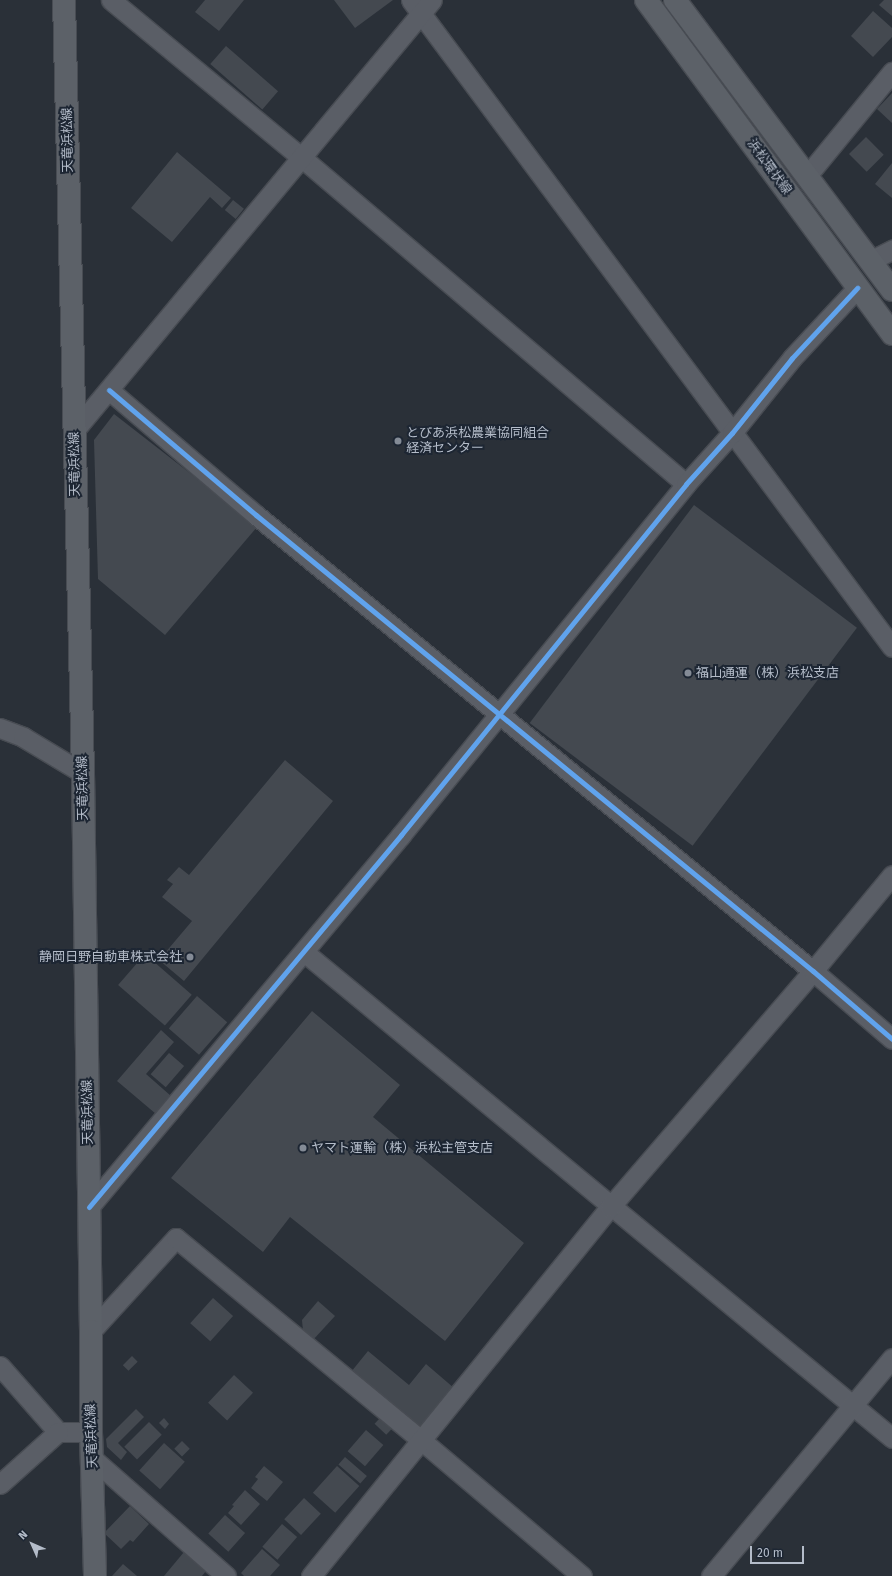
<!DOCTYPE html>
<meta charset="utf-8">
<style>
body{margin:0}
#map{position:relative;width:892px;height:1576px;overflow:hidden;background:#2a3038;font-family:"Fira Sans","Noto Sans JP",sans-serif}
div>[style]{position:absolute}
.building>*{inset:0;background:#444950;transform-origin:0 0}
.roads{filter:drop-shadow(1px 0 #484c53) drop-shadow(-1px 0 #484c53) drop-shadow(0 1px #484c53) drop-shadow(0 -1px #484c53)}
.minor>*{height:19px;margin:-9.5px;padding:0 9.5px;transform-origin:9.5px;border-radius:9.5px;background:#5a5e66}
.major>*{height:22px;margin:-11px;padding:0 11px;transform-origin:11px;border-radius:11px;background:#5c6168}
.cycleway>*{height:5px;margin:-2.5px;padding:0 2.5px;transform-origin:2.5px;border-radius:2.5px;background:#60a3ed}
.dots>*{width:11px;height:11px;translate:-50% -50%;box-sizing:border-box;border:2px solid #1d2633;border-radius:50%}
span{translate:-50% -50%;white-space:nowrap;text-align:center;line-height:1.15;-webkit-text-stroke:4px #1d2633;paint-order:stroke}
.street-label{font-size:13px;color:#b4bcc9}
.poi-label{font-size:13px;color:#b4bcc9}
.left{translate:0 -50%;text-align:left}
.right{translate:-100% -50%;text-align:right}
.north{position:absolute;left:12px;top:1524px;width:40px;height:40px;-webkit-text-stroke:3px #1d2633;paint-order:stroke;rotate:315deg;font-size:11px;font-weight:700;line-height:16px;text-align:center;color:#b4bcc9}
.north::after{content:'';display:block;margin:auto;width:14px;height:18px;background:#b4bcc9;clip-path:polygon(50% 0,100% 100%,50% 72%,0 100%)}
.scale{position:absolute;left:750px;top:1546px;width:54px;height:18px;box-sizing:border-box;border:2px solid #b4bcc9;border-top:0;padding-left:5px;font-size:12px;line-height:14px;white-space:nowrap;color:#b4bcc9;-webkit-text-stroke:3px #1d2633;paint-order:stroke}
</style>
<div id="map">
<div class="building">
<i style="clip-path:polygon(205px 0,244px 0,219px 31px,195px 12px)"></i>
<i style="clip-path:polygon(334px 0,393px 0,355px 28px)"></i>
<i style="clip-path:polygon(884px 0,892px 0,892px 16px,879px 5px)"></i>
<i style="clip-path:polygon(873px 11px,892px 28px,892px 37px,873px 57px,851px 36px)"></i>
<i style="left:226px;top:46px;width:69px;height:24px;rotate:41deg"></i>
<i style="clip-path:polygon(892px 93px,892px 123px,877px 109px)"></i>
<i style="left:866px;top:137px;width:25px;height:24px;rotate:45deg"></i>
<i style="clip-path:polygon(177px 152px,231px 198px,222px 208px,210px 197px,172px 242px,131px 208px)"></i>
<i style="clip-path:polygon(892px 163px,892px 198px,875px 184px)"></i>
<i style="left:233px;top:200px;width:14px;height:13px;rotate:39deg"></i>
<i style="clip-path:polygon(114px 414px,258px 526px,165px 635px,98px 579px,94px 440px)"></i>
<i style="left:694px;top:505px;width:204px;height:273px;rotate:37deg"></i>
<i style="clip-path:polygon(285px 760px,333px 801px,184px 981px,159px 960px,192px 921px,162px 897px,173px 884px,167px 880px,179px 867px,189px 875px)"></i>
<i style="left:145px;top:954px;width:62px;height:41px;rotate:41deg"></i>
<i style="left:197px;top:996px;width:40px;height:43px;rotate:41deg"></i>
<i style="clip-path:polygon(312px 1011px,400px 1085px,373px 1117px,524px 1243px,445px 1341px,290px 1217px,263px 1252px,171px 1178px)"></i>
<i style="clip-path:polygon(161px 1030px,174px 1042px,146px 1074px,171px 1096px,156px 1114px,117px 1081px)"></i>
<i style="left:169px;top:1053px;width:20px;height:28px;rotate:41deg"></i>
<i style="left:213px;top:1298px;width:27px;height:34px;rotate:42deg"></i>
<i style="clip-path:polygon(318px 1301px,335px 1316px,313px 1340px,303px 1331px,302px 1320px)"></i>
<i style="clip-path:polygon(368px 1351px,409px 1385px,426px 1364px,454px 1388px,420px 1430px,351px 1372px)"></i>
<i style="left:132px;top:1356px;width:8px;height:13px;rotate:45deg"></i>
<i style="left:234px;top:1375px;width:26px;height:38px;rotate:43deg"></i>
<i style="clip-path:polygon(136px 1409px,144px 1417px,118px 1443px,127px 1452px,121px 1460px,107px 1447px,106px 1439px)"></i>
<i style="clip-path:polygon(164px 1418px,169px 1424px,165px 1429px,159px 1423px)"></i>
<i style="left:380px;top:1418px;width:16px;height:8px;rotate:43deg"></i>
<i style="left:149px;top:1422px;width:18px;height:35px;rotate:45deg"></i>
<i style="left:366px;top:1430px;width:23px;height:28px;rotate:41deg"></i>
<i style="left:182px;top:1441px;width:11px;height:11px;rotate:45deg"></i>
<i style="left:164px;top:1443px;width:28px;height:37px;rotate:42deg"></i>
<i style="left:345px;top:1457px;width:29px;height:10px;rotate:41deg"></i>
<i style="clip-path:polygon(264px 1466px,283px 1482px,267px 1501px,251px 1488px,258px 1479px,255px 1477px)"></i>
<i style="left:337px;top:1466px;width:30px;height:36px;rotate:42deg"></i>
<i style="clip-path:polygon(245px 1490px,260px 1504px,241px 1525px,228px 1513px,234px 1506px,232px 1505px)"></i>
<i style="left:304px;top:1498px;width:23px;height:29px;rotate:43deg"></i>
<i style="clip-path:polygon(130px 1506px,149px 1524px,133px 1542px,130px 1540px,121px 1549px,104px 1533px)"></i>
<i style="left:225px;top:1515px;width:27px;height:25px;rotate:42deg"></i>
<i style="left:282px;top:1524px;width:20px;height:30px;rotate:41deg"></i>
<i style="clip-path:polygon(262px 1549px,280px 1565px,270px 1576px,244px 1576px,241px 1573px)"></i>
<i style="clip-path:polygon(184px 1552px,206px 1571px,202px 1576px,164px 1576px)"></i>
<i style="clip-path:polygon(123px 1564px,137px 1576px,112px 1576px)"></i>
</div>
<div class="roads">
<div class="minor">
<i style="left:111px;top:0;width:246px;rotate:39.6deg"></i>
<i style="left:301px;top:157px;width:505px;rotate:40.34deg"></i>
<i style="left:411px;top:0;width:806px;rotate:53.37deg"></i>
<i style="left:806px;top:177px;width:136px;rotate:-50.7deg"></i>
<i style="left:870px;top:261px;width:25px;rotate:-27deg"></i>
<i style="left:109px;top:390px;width:193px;rotate:40.4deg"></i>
<i style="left:256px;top:515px;width:720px;rotate:39.31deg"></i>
<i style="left:813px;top:971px;width:104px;rotate:40.7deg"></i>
<i style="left:74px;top:431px;width:560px;rotate:-50.29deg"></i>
<i style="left:0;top:728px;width:25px;rotate:21deg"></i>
<i style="left:23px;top:737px;width:70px;rotate:31deg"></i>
<i style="left:304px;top:952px;width:763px;rotate:39.57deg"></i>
<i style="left:89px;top:1207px;width:486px;rotate:-50deg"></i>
<i style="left:401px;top:835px;width:452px;rotate:-50.9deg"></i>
<i style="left:686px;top:484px;width:69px;rotate:-48deg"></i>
<i style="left:732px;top:433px;width:96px;rotate:-51.3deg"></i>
<i style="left:792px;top:358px;width:96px;rotate:-47.1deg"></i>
<i style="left:91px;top:1331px;width:126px;rotate:-47.6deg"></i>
<i style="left:176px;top:1238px;width:318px;rotate:39.5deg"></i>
<i style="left:421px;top:1440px;width:211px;rotate:40.2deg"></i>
<i style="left:0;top:1366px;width:88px;rotate:48.7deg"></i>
<i style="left:58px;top:1432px;width:33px"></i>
<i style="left:93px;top:1459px;width:177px;rotate:41.3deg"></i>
<i style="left:0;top:1484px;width:78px;rotate:-41.9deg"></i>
<i style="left:311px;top:1576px;width:475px;rotate:-51deg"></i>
<i style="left:610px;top:1207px;width:311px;rotate:-49.3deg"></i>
<i style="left:813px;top:971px;width:124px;rotate:-50.5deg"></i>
<i style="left:711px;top:1576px;width:283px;rotate:-50.3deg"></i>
</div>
<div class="major">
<i style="left:64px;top:0;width:773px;rotate:88.59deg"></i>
<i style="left:83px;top:773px;width:558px;rotate:89.18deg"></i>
<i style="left:91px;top:1331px;width:101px;rotate:90deg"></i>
<i style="left:91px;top:1432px;width:144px;rotate:88.4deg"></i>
<i style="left:646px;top:0;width:415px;rotate:53.6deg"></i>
<i style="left:675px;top:0;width:362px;rotate:53.2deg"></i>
</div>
</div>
<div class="cycleway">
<i style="left:109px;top:390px;width:193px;rotate:40.4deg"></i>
<i style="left:256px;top:515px;width:720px;rotate:39.31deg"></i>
<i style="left:813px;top:971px;width:104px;rotate:40.7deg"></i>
<i style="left:89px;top:1207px;width:486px;rotate:-50deg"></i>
<i style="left:401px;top:835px;width:452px;rotate:-50.9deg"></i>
<i style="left:686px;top:484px;width:69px;rotate:-48deg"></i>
<i style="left:732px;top:433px;width:96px;rotate:-51.3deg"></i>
<i style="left:792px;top:358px;width:96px;rotate:-47.1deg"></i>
</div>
<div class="dots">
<i style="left:398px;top:441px;background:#848b96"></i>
<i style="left:688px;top:673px;background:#848b96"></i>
<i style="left:190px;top:957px;background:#848b96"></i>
<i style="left:303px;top:1148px;background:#848b96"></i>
</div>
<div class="street-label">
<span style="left:68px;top:140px;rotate:-91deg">天竜浜松線</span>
<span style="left:769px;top:167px;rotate:54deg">浜松環状線</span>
<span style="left:75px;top:464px;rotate:-91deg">天竜浜松線</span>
<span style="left:83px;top:788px;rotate:-91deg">天竜浜松線</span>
<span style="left:88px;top:1112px;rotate:-91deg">天竜浜松線</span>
<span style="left:92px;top:1436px;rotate:-92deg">天竜浜松線</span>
</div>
<div class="poi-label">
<span class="left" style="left:406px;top:441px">とぴあ浜松農業協同組合<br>経済センター</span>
<span class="left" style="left:696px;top:673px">福山通運（株）浜松支店</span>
<span class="right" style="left:182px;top:957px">静岡日野自動車株式会社</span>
<span class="left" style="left:311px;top:1148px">ヤマト運輸（株）浜松主管支店</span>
</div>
<div class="north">N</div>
<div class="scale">20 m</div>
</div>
